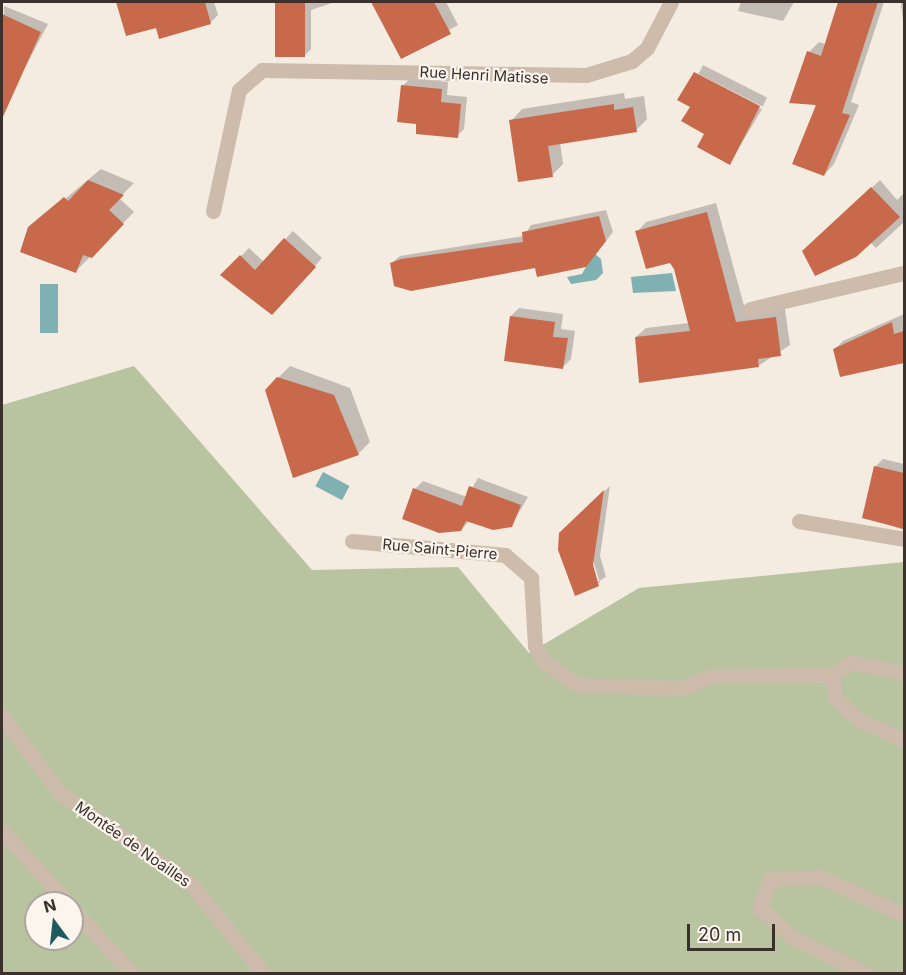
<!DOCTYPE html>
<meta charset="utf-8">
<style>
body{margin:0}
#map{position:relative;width:906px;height:975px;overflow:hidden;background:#f4ebe1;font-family:Inter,sans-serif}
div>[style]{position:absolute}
.green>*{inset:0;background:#b8c4a0}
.water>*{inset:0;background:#7fb0b2;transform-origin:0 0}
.shadow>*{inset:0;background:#0003;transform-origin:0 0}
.building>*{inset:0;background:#c8694b;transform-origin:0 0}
.minor>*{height:15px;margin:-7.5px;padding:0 7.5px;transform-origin:7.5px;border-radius:7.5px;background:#cdbbac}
span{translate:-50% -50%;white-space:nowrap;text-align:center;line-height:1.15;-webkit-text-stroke:4.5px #fbf5ee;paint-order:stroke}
.street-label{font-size:15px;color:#3b302b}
.frame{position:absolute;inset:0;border:3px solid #3b302b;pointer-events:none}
.north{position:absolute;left:24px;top:891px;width:60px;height:60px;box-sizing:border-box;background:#fbf5ee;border:2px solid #aea6a0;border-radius:50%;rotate:345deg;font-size:16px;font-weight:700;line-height:24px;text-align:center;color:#3b302b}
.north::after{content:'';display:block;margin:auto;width:21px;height:27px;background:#1f5a5e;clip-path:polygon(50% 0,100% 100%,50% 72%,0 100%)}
.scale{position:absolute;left:687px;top:924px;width:88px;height:27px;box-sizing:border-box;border:3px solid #3b302b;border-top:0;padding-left:8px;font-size:18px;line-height:21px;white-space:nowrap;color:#3b302b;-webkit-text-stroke:4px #fbf5ee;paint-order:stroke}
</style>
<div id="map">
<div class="green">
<i style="clip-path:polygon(evenodd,134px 366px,312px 570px,458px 567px,529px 653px,639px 588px,904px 562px,904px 973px,2px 974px,2px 405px,134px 366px,36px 903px,72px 903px,72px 939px,36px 939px,36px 903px)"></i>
</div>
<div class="water">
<i style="clip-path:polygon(594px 253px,601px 259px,603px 273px,596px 280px,571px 284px,567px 277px,582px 274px)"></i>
<i style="clip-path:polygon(672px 273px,676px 291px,633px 293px,631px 277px)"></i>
<i style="left:40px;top:284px;width:18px;height:49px"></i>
<i style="left:323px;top:472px;width:30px;height:16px;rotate:28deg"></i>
</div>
<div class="shadow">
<i style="clip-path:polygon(118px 2px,214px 2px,218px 15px,210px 23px,157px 26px,128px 35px)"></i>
<i style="clip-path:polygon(275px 2px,335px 2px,311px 10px,311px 49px,304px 56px,278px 56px)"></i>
<i style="clip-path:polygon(373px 2px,446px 2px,458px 25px,402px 57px)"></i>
<i style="clip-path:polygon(741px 2px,794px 2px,783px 21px,738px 11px)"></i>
<i style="clip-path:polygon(840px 2px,884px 2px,851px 102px,859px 105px,834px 164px,824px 175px,809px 52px,819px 42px,826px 44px)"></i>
<i style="clip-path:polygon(904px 2px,904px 32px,901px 3px)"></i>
<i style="clip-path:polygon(4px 6px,48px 24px,13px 90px,2px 85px)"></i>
<i style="left:703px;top:65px;width:72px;height:10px;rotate:27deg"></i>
<i style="clip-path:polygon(695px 74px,762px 109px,730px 163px,692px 106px)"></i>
<i style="clip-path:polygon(410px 78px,448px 82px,447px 95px,467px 97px,464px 129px,457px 136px,418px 123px,403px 86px)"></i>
<i style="clip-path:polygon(624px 93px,625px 99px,644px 96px,647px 119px,636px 130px,560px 142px,563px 164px,552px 175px,511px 121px,522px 109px)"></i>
<i style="clip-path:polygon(101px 169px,134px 183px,119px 198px,134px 212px,76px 271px,30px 228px)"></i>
<i style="clip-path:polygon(880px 180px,897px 200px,904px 193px,904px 222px,876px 248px,871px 243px,812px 243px)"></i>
<i style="clip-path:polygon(716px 203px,746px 313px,785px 309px,790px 345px,758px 366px,636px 337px,646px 328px,689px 323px,676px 269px,637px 232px,646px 222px)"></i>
<i style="clip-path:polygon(606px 210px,613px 232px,593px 258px,536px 266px,392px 263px,400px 256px,524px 236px,531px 225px)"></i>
<i style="clip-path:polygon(293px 231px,322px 258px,280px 305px,223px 275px,249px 248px,264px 262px)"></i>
<i style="clip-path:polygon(519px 308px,563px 314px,561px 329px,575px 331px,571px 359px,563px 367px,511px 316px)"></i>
<i style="clip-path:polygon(904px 314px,904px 360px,841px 375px,835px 349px,843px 341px)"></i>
<i style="clip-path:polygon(290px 366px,350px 388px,370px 442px,358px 454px,278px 378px)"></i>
<i style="clip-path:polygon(883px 459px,904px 464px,904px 530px,864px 517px,875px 467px)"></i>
<i style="clip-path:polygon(478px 478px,528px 497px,511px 526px,469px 521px,461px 530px,415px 489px,423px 481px,467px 497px)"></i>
<i style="clip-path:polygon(evenodd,610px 486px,600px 556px,606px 577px,576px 594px,559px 550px,561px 533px,610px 486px,592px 557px,600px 583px,596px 583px,592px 557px)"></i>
</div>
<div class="building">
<i style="clip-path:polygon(116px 2px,205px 2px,211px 24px,159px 39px,156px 28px,126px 36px)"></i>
<i style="left:275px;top:2px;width:30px;height:55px"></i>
<i style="clip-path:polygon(371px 2px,434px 2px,451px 34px,401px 59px)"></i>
<i style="clip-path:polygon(838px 2px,878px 2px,842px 113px,850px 115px,824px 176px,792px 164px,816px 105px,789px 103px,807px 51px,821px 56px)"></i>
<i style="clip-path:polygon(2px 14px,41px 32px,2px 119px)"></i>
<i style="clip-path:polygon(694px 72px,760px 106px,730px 165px,697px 147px,704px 134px,681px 121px,690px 107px,677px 100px)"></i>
<i style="clip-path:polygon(401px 85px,442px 89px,441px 102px,461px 104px,458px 138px,416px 134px,416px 124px,397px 122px)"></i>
<i style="clip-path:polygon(614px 104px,614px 110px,633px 107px,637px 132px,548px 146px,553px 177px,518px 182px,509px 120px)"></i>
<i style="clip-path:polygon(88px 180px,124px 195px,109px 210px,124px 224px,92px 258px,83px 255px,76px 273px,20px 252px,28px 227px,64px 197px,68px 201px)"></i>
<i style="clip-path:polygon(871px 187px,900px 217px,856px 257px,815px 276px,802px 251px)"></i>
<i style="clip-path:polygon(707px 212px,736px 322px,776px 317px,781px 356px,758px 359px,759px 367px,639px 383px,635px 337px,690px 331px,674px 269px,670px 263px,646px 269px,635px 231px)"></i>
<i style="clip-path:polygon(599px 216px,606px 241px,586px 267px,537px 277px,535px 268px,411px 291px,394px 286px,390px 263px,401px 259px,523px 242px,522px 232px)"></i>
<i style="clip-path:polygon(284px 238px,316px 267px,272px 315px,220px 275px,240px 255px,255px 270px)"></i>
<i style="clip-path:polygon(510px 316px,555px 322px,553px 337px,568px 338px,563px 369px,504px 361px)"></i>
<i style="clip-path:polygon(892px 322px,894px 334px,904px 331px,904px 363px,840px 377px,833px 349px)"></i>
<i style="clip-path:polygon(277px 377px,334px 395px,359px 455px,293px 478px,265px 390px)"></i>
<i style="clip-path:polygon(874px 466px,904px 473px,904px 529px,862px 518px)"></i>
<i style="clip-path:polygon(469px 486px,521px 505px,512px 527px,493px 530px,466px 521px,461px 531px,439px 533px,402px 519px,413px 488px,462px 506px)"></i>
<i style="clip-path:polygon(604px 490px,593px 565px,599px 586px,575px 596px,558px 550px,559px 533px)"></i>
</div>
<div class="minor">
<i style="left:213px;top:211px;width:124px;rotate:-77.9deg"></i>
<i style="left:239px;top:90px;width:30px;rotate:-41deg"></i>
<i style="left:262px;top:70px;width:324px;rotate:0.9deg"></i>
<i style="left:586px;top:75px;width:48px;rotate:-16.9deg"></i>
<i style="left:632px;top:61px;width:20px;rotate:-41deg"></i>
<i style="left:647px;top:48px;width:52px;rotate:-62.4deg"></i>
<i style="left:750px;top:309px;width:158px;rotate:-13.2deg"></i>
<i style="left:799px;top:521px;width:107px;rotate:9.7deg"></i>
<i style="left:352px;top:541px;width:154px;rotate:5.2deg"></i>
<i style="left:505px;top:555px;width:35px;rotate:41deg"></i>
<i style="left:531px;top:578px;width:68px;rotate:86.6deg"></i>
<i style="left:535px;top:646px;width:18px;rotate:61deg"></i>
<i style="left:544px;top:662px;width:41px;rotate:34.1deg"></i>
<i style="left:578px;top:685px;width:105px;rotate:1.6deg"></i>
<i style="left:683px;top:688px;width:30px;rotate:-24deg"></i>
<i style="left:710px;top:676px;width:123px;rotate:-0.5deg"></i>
<i style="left:904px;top:673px;width:54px;rotate:-168.3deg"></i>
<i style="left:851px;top:662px;width:22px;rotate:144deg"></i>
<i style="left:833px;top:675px;width:22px;rotate:87deg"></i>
<i style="left:834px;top:697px;width:36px;rotate:42deg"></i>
<i style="left:861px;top:721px;width:47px;rotate:23.8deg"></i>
<i style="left:2px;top:716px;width:96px;rotate:53deg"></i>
<i style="left:60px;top:793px;width:160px;rotate:34.8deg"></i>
<i style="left:191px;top:884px;width:116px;rotate:51deg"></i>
<i style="left:2px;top:831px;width:98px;rotate:47.5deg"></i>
<i style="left:72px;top:908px;width:89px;rotate:47.7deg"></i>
<i style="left:867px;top:974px;width:86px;rotate:-153.7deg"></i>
<i style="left:790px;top:936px;width:42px;rotate:-136.9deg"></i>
<i style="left:759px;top:907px;width:30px;rotate:-67deg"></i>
<i style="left:771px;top:879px;width:49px;rotate:-2.3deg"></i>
<i style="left:820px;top:877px;width:92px;rotate:24.3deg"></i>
</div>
<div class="street-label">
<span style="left:484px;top:75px;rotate:3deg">Rue Henri Matisse</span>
<span style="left:440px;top:549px;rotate:5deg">Rue Saint-Pierre</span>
<span style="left:133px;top:844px;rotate:35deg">Montée de Noailles</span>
</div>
<div class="frame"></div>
<div class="north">N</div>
<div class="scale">20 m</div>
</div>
